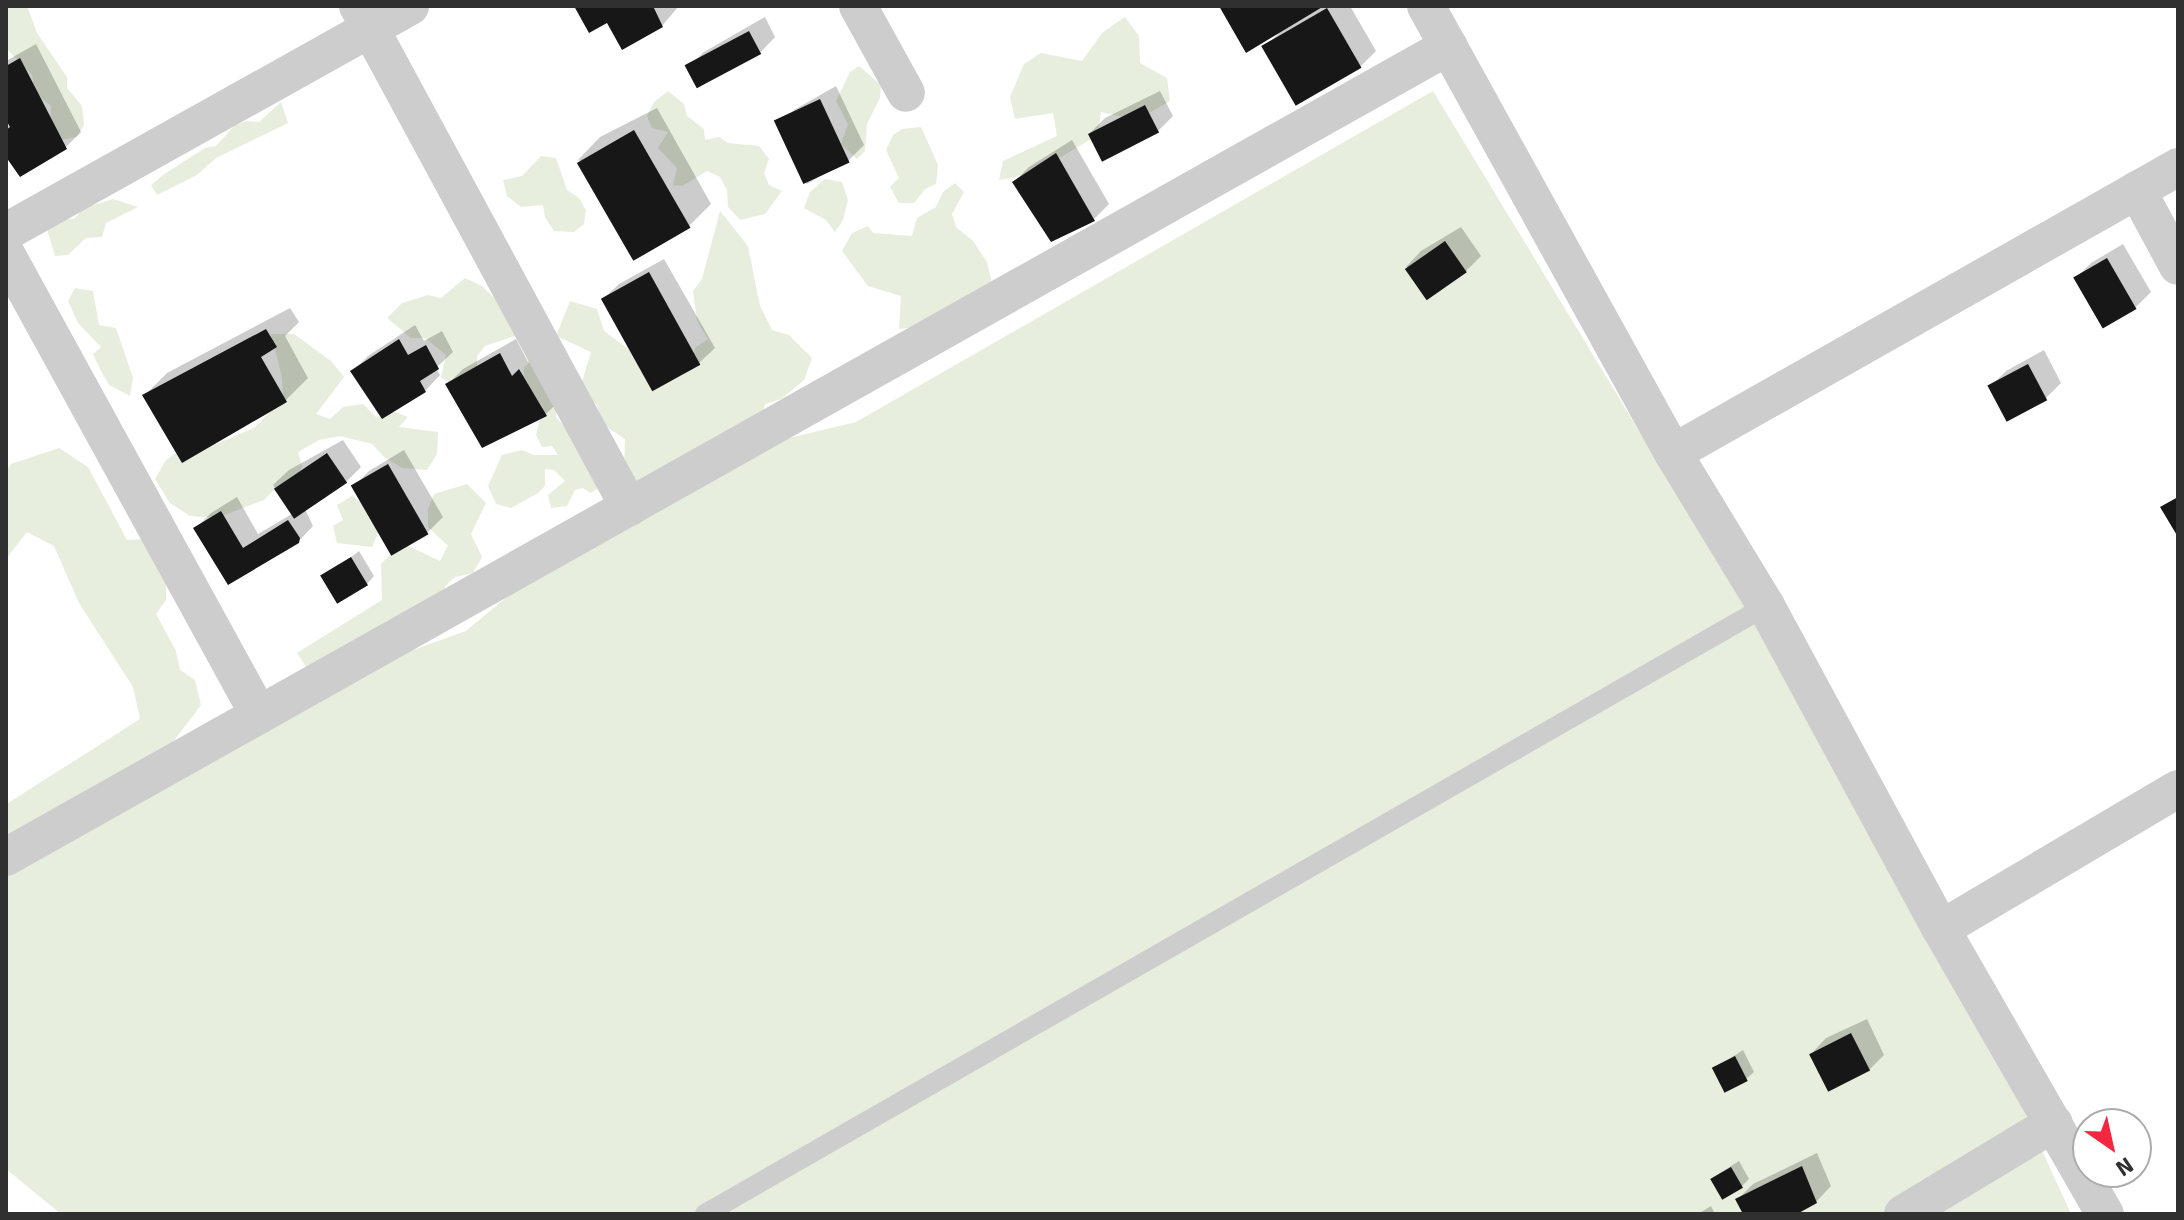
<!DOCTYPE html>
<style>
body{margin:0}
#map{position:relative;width:2184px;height:1220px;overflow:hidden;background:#fff;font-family:Signika,sans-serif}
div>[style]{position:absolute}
.green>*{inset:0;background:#e7eedd}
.shadow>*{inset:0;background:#0003}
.building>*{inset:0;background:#171717;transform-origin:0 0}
.service>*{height:20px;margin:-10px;padding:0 10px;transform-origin:10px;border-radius:10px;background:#cdcdcd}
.minor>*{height:38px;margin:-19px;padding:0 19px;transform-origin:19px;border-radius:19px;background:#cdcdcd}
span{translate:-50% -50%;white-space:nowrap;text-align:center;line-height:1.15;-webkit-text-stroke:8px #fff;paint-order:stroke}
.frame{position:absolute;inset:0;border:8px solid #303030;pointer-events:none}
.north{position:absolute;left:2072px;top:1108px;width:80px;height:80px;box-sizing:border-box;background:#fff;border:2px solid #acacac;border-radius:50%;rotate:146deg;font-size:22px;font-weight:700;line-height:32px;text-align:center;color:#303030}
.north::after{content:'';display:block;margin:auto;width:28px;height:36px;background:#f42640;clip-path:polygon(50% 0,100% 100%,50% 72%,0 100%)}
</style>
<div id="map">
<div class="green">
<i style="clip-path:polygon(6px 6px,27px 6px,37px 33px,67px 77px,67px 88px,82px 106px,84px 125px,77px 137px,60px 140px,50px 124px,51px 106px,35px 93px,32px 75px,6px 48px)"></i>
<i style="clip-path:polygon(1125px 17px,1139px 36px,1140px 63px,1167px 78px,1170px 101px,1137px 120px,1101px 112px,1098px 135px,1034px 173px,999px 180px,1003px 161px,1057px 136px,1053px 113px,1015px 119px,1010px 97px,1024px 64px,1041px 53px,1082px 61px,1103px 32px)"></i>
<i style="clip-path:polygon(859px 66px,881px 85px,880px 98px,867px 124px,865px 151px,857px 159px,841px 144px,848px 124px,836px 101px,850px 72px)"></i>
<i style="clip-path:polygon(668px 91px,684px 104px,687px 116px,704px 129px,705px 140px,719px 137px,728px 143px,759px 146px,769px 159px,764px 173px,769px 185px,782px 191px,765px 214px,740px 220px,728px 207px,727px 190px,720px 177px,707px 171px,682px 186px,673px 185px,677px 168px,658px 148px,668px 132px,652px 128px,647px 116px,654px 102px)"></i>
<i style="clip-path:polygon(1433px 91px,1941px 929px,2071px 1214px,61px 1214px,6px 1169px,6px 808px,8px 803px,140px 719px,133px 687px,79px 603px,54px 546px,27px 532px,6px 559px,6px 471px,11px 464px,59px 448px,88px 467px,127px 540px,148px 539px,166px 573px,166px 600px,156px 614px,176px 651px,180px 670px,195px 680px,201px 705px,164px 754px,304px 689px,466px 631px,581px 535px,727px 453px,856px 422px)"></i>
<i style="clip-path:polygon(281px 102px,288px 123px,216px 158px,197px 175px,157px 195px,151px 185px,163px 175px,205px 148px,216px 146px,234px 126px,246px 121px,259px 122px)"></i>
<i style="clip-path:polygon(921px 127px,938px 165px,936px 184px,925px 189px,914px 203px,899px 203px,890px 187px,899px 178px,886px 150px,893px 135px,902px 129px)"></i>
<i style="clip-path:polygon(541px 156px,556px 158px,567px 190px,579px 198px,586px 210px,584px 224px,574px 232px,554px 231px,545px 217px,543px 205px,521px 207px,507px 196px,503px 180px,522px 176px)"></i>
<i style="clip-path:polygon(825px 179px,842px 182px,848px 200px,843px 220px,835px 232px,826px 220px,804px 208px,810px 192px)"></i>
<i style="clip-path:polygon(955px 183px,964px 192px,952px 214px,956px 227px,973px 241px,987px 262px,992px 283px,909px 328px,899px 329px,901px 296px,868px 286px,842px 251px,852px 233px,868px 226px,873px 233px,912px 236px,917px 218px,936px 207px,943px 192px)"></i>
<i style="clip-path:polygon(113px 199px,138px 207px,106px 223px,102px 237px,86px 238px,68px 255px,55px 256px,46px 226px,64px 219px,74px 219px,84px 208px)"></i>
<i style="clip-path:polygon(720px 211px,748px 246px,760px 306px,772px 330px,789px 335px,812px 358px,804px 380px,781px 399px,765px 404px,762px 416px,642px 486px,624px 475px,625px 439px,602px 424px,597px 405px,579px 391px,591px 352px,556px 336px,570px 301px,597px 309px,604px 331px,635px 354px,688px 369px,696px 347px,708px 339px,697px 321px,693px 291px,702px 279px)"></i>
<i style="clip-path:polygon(465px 278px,482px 286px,516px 319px,515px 336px,485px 346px,477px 356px,477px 369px,455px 386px,441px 377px,446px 355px,425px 338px,411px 338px,387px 318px,402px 303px,428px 295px,441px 298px)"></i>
<i style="clip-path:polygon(75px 288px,93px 291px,99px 325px,116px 328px,133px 378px,130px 396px,109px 385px,100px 369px,93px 354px,101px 347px,78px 323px,68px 301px)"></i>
<i style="clip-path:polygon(271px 334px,294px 334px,331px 361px,344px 377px,316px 414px,330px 419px,343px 407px,363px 404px,376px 417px,395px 412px,408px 417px,399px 427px,438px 432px,437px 454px,427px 470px,402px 468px,384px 457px,372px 444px,340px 436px,319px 440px,298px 452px,302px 466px,298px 480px,273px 491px,264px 500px,217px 518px,190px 516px,170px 503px,155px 479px,166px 460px,204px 433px,216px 444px,254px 428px,283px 399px,282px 377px)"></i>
<i style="clip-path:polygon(533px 360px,557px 406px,556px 417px,569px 432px,599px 488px,590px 493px,583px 488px,575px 490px,567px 506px,551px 508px,548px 495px,565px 481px,554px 470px,545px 469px,545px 486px,538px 493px,511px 508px,496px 504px,488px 486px,502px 455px,522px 450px,534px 455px,558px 455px,552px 446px,542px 447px,536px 435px,543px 407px,523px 379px,524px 367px)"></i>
<i style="clip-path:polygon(467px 484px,486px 503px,471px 534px,482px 557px,473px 573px,455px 577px,446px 585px,441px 598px,404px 624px,388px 620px,312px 676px,297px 653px,382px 600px,381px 564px,402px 543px,440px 561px,448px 546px,428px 527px,428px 509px,434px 494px)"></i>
<i style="clip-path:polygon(352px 496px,376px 513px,380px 528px,372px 547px,337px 543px,333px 526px,343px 520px,337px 505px)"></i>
</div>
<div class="shadow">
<i style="clip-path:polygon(576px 6px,679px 6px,662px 26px,608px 20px)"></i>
<i style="clip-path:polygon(1221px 6px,1350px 6px,1376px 51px,1361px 66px,1264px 48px,1281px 31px)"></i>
<i style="clip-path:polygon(765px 17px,775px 37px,760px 53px,688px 67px,704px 52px)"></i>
<i style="clip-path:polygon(36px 44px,81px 132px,66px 147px,6px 153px,6px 126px,9px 122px,6px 117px,6px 61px)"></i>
<i style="clip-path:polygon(836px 86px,864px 145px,849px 160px,807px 184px,779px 125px,794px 110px)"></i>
<i style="clip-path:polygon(1160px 91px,1173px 116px,1158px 131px,1105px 158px,1090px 133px,1105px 118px)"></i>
<i style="clip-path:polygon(657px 108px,711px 204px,689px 226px,578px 160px,600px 137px)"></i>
<i style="clip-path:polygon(1072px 140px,1109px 204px,1094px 219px,1052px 240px,1014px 182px,1029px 167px)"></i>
<i style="clip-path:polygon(1461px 227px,1481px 256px,1466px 271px,1406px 267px,1421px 251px)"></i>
<i style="clip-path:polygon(2123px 244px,2151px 292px,2136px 307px,2105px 326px,2076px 278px,2091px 263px)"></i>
<i style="clip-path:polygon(664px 259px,715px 348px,699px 363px,658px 388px,603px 299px,619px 284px)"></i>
<i style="clip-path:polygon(290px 308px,299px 322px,285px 336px,308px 378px,286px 400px,144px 396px,167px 373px)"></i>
<i style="clip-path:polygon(415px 325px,424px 341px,442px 331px,453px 352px,436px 368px,440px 375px,425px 391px,353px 371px,368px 356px)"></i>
<i style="clip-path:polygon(516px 339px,528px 362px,535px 356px,561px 399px,546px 414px,448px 384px,463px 369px)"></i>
<i style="clip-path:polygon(2044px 350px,2061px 383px,2046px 398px,1991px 386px,2006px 371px)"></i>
<i style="clip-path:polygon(343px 440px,361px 467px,346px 482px,304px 507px,313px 526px,298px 542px,229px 582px,196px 528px,211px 513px,237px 497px,258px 534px,292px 514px,273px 485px,289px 470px)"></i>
<i style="clip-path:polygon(404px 450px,443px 517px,428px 532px,354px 486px,369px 471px)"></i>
<i style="clip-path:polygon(359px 551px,374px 576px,367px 584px,324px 578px)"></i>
<i style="clip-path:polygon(1867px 1019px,1884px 1055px,1869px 1070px,1811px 1054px,1826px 1038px)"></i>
<i style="clip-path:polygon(1743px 1050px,1754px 1072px,1746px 1079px,1714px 1069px)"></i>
<i style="clip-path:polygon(1817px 1153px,1831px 1186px,1816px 1202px,1793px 1214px,1746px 1214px,1738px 1199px,1753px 1184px)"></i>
<i style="clip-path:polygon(1739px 1161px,1749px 1179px,1742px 1186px,1712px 1178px)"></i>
<i style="clip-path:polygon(1711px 1206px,1715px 1214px,1698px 1214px)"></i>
</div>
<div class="building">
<i style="clip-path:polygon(574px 6px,653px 6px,663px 27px,622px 50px,607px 23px,589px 33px)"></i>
<i style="clip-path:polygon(1219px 6px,1324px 6px,1246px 53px)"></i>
<i style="left:1327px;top:8px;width:69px;height:76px;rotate:60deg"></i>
<i style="left:749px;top:31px;width:26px;height:73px;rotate:62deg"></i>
<i style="clip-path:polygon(20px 58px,67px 149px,20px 177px,6px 157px,6px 130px,10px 127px,6px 120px,6px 66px)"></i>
<i style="left:820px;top:99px;width:70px;height:51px;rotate:65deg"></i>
<i style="left:1145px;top:105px;width:31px;height:64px;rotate:63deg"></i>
<i style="left:634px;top:130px;width:113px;height:66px;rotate:60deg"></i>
<i style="clip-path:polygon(1056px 153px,1095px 221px,1051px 242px,1012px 182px)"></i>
<i style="left:1445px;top:241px;width:38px;height:49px;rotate:55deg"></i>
<i style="left:2107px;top:258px;width:59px;height:39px;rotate:60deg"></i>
<i style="left:649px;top:272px;width:106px;height:55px;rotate:61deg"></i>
<i style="clip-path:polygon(266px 329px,277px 347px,261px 357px,287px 402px,182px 463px,142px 395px)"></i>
<i style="clip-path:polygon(399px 339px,408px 355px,426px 345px,439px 369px,420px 381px,426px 392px,382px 419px,350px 371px)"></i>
<i style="clip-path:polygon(500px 353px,512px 376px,519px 369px,547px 416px,482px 448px,445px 384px)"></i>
<i style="left:2028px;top:364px;width:41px;height:46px;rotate:62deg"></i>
<i style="left:327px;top:453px;width:36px;height:64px;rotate:56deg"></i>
<i style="left:388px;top:464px;width:81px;height:43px;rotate:60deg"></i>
<i style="clip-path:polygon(2178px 497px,2178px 537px,2160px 507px)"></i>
<i style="clip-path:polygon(221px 511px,243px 548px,288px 520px,300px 538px,299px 543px,228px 585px,193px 528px)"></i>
<i style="left:351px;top:557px;width:33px;height:36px;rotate:59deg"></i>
<i style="left:1851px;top:1033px;width:42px;height:47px;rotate:63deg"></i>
<i style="left:1735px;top:1056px;width:28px;height:26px;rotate:63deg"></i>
<i style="clip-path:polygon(1802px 1166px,1817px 1203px,1797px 1214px,1743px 1214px,1735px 1199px)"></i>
<i style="left:1731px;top:1167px;width:24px;height:24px;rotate:60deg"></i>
</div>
<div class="service">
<i style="left:705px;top:1214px;width:1223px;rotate:-29.81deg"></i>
</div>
<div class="minor">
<i style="left:358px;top:6px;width:570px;rotate:61.59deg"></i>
<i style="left:858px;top:6px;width:99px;rotate:61.1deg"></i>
<i style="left:1426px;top:6px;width:511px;rotate:61.08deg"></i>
<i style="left:1673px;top:453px;width:179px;rotate:58.7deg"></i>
<i style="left:1766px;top:606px;width:367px;rotate:61.6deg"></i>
<i style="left:1941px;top:929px;width:329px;rotate:60.1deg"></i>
<i style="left:2137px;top:190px;width:86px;rotate:61.7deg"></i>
<i style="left:6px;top:232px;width:463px;rotate:-29.2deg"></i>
<i style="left:6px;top:254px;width:526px;rotate:61.24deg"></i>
<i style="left:1673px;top:453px;width:580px;rotate:-29.52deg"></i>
<i style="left:6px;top:857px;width:1655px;rotate:-29.34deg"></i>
<i style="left:1941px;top:929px;width:275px;rotate:-30.6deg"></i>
<i style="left:1903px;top:1214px;width:176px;rotate:-31.1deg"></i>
</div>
<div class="frame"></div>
<div class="north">N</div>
</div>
